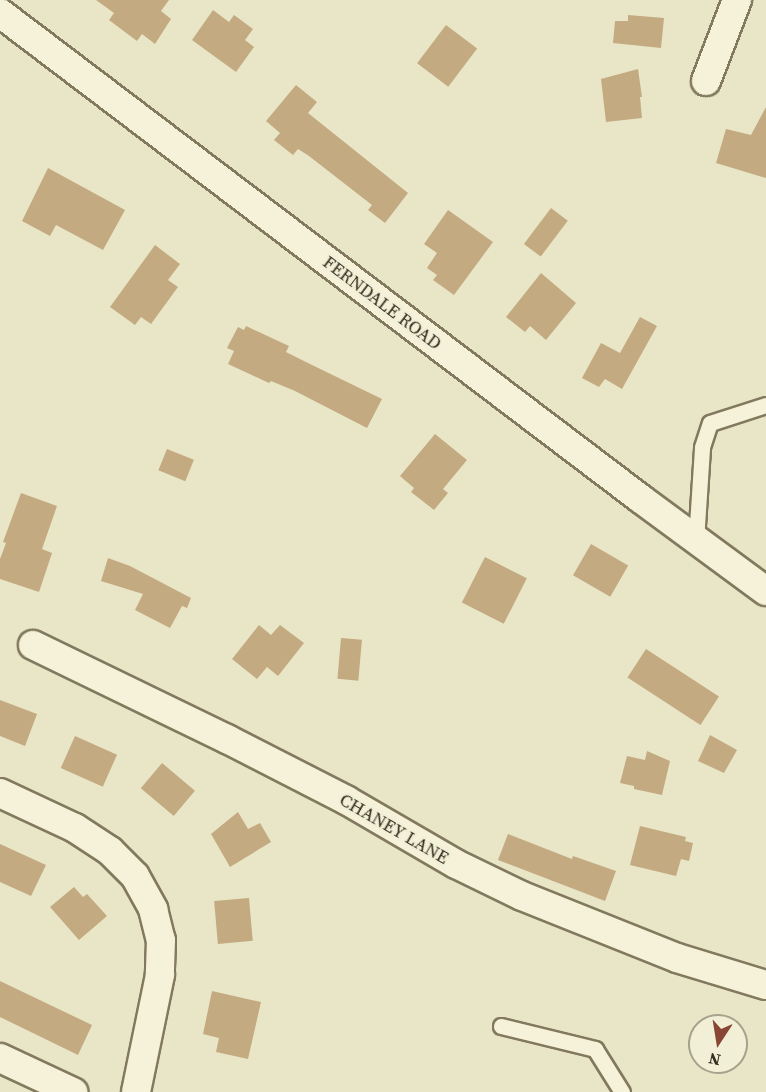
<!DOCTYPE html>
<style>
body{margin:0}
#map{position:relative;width:766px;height:1092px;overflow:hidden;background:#e9e6c7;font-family:"Source Serif 4",serif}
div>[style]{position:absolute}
.building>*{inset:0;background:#c3aa81;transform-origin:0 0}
.roads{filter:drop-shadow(2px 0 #82795e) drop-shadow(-2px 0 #82795e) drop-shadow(0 2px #82795e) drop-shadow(0 -2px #82795e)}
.service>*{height:15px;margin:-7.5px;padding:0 7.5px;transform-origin:7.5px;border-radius:7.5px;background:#f5f2d9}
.minor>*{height:28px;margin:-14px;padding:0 14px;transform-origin:14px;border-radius:14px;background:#f5f2d9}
span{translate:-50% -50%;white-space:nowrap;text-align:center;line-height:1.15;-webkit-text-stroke:4.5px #f1efd5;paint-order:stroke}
.street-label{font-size:18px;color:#342e20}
.north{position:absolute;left:688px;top:1014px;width:60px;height:60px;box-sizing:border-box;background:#f1efd5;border:2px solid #a5a28d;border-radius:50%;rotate:192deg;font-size:16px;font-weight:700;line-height:24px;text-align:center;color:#342e20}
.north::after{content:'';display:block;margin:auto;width:21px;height:27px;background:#8a4635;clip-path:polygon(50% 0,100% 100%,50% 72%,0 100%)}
</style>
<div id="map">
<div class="building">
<i style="clip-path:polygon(96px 0,169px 0,161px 11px,171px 19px,155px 44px,142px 34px,137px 41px,109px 20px,114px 13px)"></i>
<i style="clip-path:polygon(213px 10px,229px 22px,234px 15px,253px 29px,245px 40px,254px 47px,236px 72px,192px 40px)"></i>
<i style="clip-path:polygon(628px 15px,664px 18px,661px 48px,613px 43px,615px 21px,628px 21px)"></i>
<i style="left:446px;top:25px;width:39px;height:48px;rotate:37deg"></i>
<i style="clip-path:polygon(638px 69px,642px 97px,640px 97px,642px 118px,606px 122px,601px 79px)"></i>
<i style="clip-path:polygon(296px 85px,317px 102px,308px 113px,408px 193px,385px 223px,368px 210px,372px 205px,309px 156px,298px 149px,293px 155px,274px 140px,280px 133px,266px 121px)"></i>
<i style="clip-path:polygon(766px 107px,766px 178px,716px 163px,726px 129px,751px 135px)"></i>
<i style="clip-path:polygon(48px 168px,125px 210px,103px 250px,56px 225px,50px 236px,22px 221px)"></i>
<i style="left:551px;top:208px;width:21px;height:45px;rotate:37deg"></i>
<i style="clip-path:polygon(448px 210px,493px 242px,454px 295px,433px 280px,437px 275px,427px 268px,437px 253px,424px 244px)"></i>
<i style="clip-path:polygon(155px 245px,180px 264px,168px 280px,178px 287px,151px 324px,141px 317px,135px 325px,110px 307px)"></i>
<i style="clip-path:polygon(541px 273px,576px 303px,546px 340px,530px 326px,525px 332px,506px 317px)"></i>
<i style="clip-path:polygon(640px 317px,657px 326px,622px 389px,605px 379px,599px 387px,582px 378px,601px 343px,620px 353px)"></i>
<i style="clip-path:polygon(246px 326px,289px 346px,286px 352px,308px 363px,382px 399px,367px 428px,295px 391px,271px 381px,269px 383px,228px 364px,234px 351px,227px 348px,238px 327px,244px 330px)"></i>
<i style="clip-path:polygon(435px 434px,467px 460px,443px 489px,448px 493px,434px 510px,411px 492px,414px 488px,400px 476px)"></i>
<i style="left:167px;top:449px;width:29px;height:23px;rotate:22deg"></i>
<i style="clip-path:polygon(21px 493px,57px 506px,42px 549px,52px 553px,39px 592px,0 579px,0 559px,6px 543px,3px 542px)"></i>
<i style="left:591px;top:544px;width:43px;height:36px;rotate:30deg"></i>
<i style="left:485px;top:557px;width:47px;height:51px;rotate:27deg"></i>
<i style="clip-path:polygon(108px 558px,130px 566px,191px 598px,187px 608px,182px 606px,170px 628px,135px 610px,143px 594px,101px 581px)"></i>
<i style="clip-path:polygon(259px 625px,271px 635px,280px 625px,304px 643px,278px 676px,267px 667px,257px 679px,232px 659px)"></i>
<i style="left:341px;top:638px;width:21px;height:41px;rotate:5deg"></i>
<i style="left:646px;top:649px;width:87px;height:34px;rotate:33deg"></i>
<i style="clip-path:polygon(0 700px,37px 714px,25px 746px,0 736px)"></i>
<i style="clip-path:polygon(710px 735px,737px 750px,724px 773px,698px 761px)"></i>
<i style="left:75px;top:736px;width:46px;height:35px;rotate:24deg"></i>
<i style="clip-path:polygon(647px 751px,670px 761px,662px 795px,634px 789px,634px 786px,620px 783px,627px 756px,645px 760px)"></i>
<i style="left:162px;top:763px;width:43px;height:33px;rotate:40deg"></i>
<i style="clip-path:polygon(238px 812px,248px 829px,260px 823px,271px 842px,230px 867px,211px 834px)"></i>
<i style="clip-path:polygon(640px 826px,686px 837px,685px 841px,693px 843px,689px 861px,681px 859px,676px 876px,630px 865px)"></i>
<i style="clip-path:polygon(508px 834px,572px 859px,573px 856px,616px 871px,605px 901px,498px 860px)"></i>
<i style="clip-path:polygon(0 844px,46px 865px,31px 896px,0 882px)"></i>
<i style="clip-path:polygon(74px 887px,83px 897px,87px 894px,107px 916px,79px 940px,50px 907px)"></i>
<i style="left:249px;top:898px;width:43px;height:35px;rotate:85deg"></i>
<i style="clip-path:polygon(0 981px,92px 1025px,78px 1055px,0 1017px)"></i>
<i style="clip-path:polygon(212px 991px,261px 1002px,248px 1059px,216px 1052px,219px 1038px,203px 1034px)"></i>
</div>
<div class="roads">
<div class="service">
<i style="left:696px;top:541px;width:94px;rotate:-86.3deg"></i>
<i style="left:702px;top:447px;width:25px;rotate:-72deg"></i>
<i style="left:710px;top:423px;width:59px;rotate:-17.8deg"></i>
<i style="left:501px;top:1026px;width:97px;rotate:13.7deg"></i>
<i style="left:595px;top:1049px;width:51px;rotate:57.9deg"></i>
</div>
<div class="minor">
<i style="left:0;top:13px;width:804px;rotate:37.17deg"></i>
<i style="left:641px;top:499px;width:155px;rotate:36.4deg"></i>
<i style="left:706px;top:81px;width:87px;rotate:-69.1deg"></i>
<i style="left:33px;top:645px;width:216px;rotate:25.9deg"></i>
<i style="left:227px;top:739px;width:134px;rotate:27.1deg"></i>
<i style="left:346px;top:800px;width:127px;rotate:30.2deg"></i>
<i style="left:456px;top:864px;width:73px;rotate:25.9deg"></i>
<i style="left:522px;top:896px;width:167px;rotate:21.8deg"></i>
<i style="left:677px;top:958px;width:93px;rotate:16.9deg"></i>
<i style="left:0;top:793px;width:83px;rotate:25deg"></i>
<i style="left:75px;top:828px;width:42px;rotate:33.3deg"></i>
<i style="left:110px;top:851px;width:35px;rotate:45deg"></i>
<i style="left:135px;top:876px;width:38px;rotate:61deg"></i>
<i style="left:153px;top:909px;width:32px;rotate:76deg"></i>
<i style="left:161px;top:940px;width:35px;rotate:92deg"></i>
<i style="left:160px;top:975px;width:119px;rotate:101.6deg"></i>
<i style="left:0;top:1058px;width:81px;rotate:25deg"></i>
</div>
</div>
<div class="street-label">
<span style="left:382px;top:303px;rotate:37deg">FERNDALE ROAD</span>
<span style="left:394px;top:829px;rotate:30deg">CHANEY LANE</span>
</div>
<div class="north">N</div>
</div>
